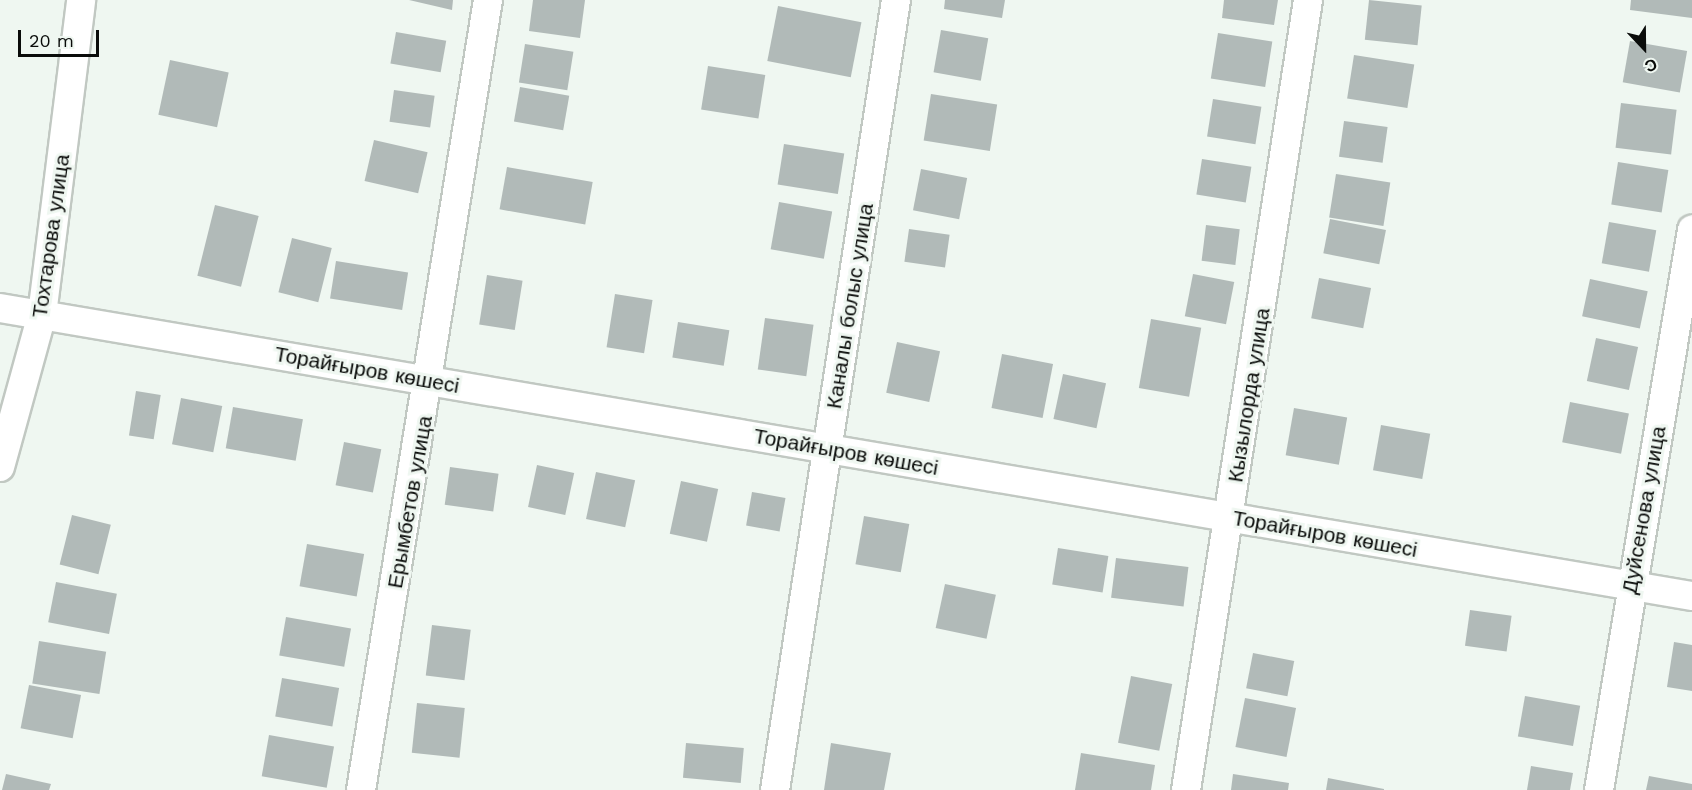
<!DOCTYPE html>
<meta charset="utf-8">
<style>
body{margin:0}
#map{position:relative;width:1692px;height:790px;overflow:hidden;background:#eff7f1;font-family:"Work Sans",sans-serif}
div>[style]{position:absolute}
.building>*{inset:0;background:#b1bab8;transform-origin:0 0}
.roads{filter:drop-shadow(2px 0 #c1c8c2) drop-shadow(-2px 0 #c1c8c2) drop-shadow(0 2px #c1c8c2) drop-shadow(0 -2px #c1c8c2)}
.minor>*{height:28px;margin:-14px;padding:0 14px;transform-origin:14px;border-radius:14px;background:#fff}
span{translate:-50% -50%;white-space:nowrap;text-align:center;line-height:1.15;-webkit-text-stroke:6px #eff7f1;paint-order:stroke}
.street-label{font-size:21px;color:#0a0c0a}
.north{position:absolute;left:1614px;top:18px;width:60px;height:60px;-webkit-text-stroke:4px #eff7f1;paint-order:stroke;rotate:158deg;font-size:16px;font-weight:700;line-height:24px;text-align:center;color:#0a0c0a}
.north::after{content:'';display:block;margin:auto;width:21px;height:27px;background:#0a0c0a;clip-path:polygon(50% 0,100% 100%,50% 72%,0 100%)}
.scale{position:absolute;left:18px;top:30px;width:81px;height:27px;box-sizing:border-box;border:3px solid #0a0c0a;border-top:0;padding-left:8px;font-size:18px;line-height:21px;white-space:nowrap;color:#0a0c0a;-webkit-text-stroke:4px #eff7f1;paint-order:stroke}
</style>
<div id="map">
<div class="building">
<i style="clip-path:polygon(409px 0,453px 0,452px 10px)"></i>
<i style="clip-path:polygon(533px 0,585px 0,580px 38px,529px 31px)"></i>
<i style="clip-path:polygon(945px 0,1005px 0,1002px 18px,944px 9px)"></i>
<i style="clip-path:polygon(1224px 0,1278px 0,1274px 25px,1222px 18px)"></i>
<i style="left:1369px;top:0;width:53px;height:40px;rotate:6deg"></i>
<i style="clip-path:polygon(1631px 0,1692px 0,1692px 18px,1630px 10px)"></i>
<i style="left:778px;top:6px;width:85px;height:56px;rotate:11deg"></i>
<i style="left:941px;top:30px;width:48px;height:43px;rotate:10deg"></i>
<i style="left:396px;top:32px;width:51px;height:32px;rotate:10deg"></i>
<i style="left:1218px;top:33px;width:55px;height:46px;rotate:9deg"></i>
<i style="left:1630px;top:41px;width:58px;height:42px;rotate:10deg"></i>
<i style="left:525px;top:44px;width:49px;height:39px;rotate:9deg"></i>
<i style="left:1354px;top:55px;width:61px;height:44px;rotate:9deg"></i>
<i style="left:170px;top:60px;width:60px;height:56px;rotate:12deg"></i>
<i style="left:708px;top:66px;width:58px;height:44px;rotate:9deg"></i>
<i style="left:520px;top:87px;width:50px;height:35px;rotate:10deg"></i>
<i style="left:394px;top:90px;width:41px;height:32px;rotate:8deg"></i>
<i style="left:931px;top:94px;width:67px;height:47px;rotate:9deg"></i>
<i style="left:1213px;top:99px;width:49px;height:38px;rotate:9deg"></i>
<i style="left:1621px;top:103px;width:56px;height:45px;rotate:7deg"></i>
<i style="left:1344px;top:121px;width:44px;height:36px;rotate:8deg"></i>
<i style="left:374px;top:140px;width:55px;height:42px;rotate:13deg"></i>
<i style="left:784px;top:144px;width:61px;height:41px;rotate:9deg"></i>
<i style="left:1202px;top:159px;width:50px;height:36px;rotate:9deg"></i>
<i style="left:1618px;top:162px;width:51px;height:43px;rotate:9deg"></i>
<i style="left:507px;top:167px;width:87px;height:43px;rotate:10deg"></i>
<i style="left:921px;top:169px;width:47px;height:42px;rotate:11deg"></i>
<i style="left:1336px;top:174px;width:55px;height:44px;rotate:9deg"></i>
<i style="left:779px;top:202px;width:54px;height:48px;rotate:10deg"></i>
<i style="left:215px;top:205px;width:45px;height:73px;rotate:14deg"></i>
<i style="left:1330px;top:219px;width:57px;height:35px;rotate:11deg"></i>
<i style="left:1609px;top:222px;width:48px;height:42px;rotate:10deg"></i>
<i style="left:1206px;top:225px;width:34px;height:36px;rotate:7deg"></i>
<i style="left:909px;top:229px;width:41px;height:33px;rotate:8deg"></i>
<i style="left:292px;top:238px;width:41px;height:56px;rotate:14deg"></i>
<i style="left:336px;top:261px;width:73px;height:38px;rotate:9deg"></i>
<i style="left:1193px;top:274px;width:42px;height:43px;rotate:11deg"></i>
<i style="left:487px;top:275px;width:36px;height:50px;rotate:9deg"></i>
<i style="left:1319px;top:278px;width:53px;height:41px;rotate:11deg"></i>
<i style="left:1590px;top:279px;width:59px;height:38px;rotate:12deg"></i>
<i style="left:615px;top:294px;width:38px;height:54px;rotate:9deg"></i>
<i style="left:765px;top:318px;width:49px;height:52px;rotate:8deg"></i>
<i style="left:1151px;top:319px;width:51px;height:70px;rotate:10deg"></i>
<i style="left:678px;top:322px;width:52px;height:36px;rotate:9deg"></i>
<i style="left:1596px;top:338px;width:43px;height:44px;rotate:12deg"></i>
<i style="left:897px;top:342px;width:44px;height:52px;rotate:12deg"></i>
<i style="left:1002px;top:354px;width:52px;height:55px;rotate:11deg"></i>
<i style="left:1063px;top:374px;width:44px;height:46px;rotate:12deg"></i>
<i style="left:136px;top:391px;width:25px;height:45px;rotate:9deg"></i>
<i style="left:181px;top:398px;width:42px;height:47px;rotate:11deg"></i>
<i style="left:1570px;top:402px;width:60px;height:41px;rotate:11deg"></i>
<i style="left:233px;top:407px;width:71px;height:42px;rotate:10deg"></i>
<i style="left:1294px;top:408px;width:54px;height:48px;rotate:10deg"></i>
<i style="left:1381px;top:425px;width:50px;height:46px;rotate:10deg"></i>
<i style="left:344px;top:442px;width:38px;height:44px;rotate:11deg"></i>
<i style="left:537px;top:465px;width:38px;height:43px;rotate:12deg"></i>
<i style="left:450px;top:467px;width:49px;height:38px;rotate:8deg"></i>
<i style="left:596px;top:472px;width:40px;height:48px;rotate:12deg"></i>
<i style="left:681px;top:481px;width:38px;height:54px;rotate:12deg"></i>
<i style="left:752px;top:492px;width:34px;height:34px;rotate:10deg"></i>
<i style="left:72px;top:515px;width:40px;height:51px;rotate:14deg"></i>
<i style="left:864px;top:516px;width:46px;height:49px;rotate:10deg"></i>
<i style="left:307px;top:544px;width:58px;height:43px;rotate:10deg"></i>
<i style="left:1058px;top:548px;width:51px;height:37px;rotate:9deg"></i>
<i style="left:1116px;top:558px;width:73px;height:40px;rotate:7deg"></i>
<i style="left:56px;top:582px;width:62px;height:41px;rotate:11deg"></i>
<i style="left:945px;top:584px;width:52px;height:45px;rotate:12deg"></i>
<i style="left:1470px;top:610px;width:42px;height:36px;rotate:8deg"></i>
<i style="left:286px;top:617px;width:66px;height:39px;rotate:10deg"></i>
<i style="left:432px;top:625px;width:39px;height:51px;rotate:7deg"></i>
<i style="left:39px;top:641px;width:68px;height:43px;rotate:9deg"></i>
<i style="clip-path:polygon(1674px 642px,1692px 645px,1692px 691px,1667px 687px)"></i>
<i style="left:1253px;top:653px;width:42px;height:36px;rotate:11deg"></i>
<i style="left:1131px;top:676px;width:42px;height:68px;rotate:11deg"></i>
<i style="left:282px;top:678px;width:58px;height:39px;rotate:10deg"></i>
<i style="left:29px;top:685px;width:53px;height:44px;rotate:11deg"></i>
<i style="left:1525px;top:696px;width:56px;height:41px;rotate:10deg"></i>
<i style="left:1245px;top:698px;width:52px;height:50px;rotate:11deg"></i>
<i style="left:417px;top:703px;width:48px;height:50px;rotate:6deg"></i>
<i style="left:269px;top:735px;width:66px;height:42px;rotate:10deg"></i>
<i style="left:686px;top:743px;width:58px;height:35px;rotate:5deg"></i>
<i style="clip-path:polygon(831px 743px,891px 753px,884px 790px,824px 790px)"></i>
<i style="clip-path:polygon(1081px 753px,1155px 765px,1151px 790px,1075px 790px)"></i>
<i style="clip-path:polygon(1531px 766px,1573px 773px,1570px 790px,1527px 790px)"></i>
<i style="clip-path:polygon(6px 774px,51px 784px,49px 790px,2px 790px)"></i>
<i style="clip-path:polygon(1233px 774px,1289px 783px,1288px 790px,1231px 790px)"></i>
<i style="clip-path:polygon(1649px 776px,1692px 784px,1692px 790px,1646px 790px)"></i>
<i style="clip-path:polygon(1328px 778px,1384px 789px,1384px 790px,1326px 790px)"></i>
</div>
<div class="roads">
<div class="minor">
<i style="left:0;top:308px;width:1716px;rotate:9.66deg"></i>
<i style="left:0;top:467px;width:158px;rotate:-74.6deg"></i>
<i style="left:42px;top:315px;width:317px;rotate:-82.9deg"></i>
<i style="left:361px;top:790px;width:800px;rotate:-80.87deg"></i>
<i style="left:775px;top:790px;width:799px;rotate:-81.29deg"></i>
<i style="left:1186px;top:790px;width:799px;rotate:-81.22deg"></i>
<i style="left:1599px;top:790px;width:568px;rotate:-80.57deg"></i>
</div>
</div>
<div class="street-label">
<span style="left:51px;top:236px;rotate:-82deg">Тохтарова улица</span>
<span style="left:850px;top:306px;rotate:-81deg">Каналы болыс улица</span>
<span style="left:367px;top:370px;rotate:10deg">Торайғыров көшесі</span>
<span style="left:1249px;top:395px;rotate:-81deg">Кызылорда улица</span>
<span style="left:846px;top:452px;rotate:10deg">Торайғыров көшесі</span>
<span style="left:410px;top:502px;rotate:-80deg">Ерымбетов улица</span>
<span style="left:1644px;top:510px;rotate:-80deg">Дуйсенова улица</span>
<span style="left:1325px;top:534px;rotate:10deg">Торайғыров көшесі</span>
</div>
<div class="north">С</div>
<div class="scale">20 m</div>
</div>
